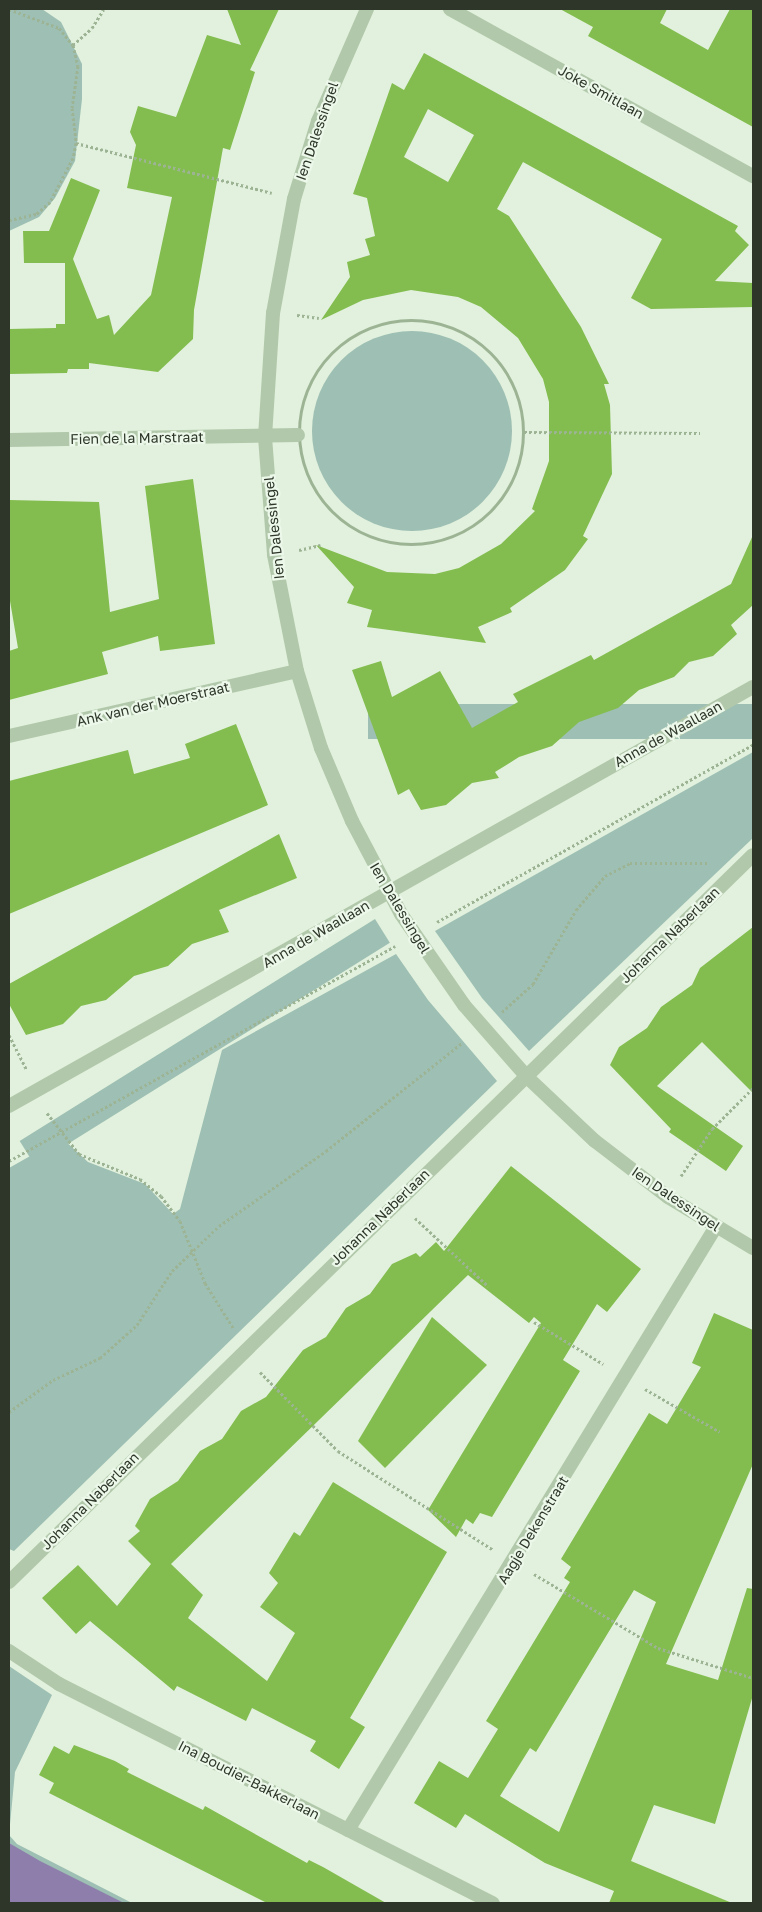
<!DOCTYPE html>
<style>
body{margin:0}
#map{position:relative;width:762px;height:1912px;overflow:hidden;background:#e1f1dd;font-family:"Golos Text",sans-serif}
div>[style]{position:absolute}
.green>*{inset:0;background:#9ebfb3;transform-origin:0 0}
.round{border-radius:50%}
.water>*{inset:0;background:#8d7eac}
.building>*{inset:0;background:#83bd4f}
.path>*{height:3px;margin-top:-1.5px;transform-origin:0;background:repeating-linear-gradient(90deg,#9db494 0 2.5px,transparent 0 5px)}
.path>.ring{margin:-1.5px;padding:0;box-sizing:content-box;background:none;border:3px solid #9db494;border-radius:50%}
.minor>*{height:14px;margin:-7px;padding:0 7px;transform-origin:7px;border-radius:7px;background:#b2c8aa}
span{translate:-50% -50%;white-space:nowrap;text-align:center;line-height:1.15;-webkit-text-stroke:4.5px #ecf8ea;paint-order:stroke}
.street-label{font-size:14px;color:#2e3629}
.frame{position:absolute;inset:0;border:10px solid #2e3629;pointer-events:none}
</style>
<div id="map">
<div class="green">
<i style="clip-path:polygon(9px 9px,42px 9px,61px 22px,82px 64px,82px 99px,75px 161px,55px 198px,39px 217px,9px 231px)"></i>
<i class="round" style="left:312px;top:331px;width:200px;height:200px"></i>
<i style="left:753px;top:704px;width:35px;height:385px;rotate:90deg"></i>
<i style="clip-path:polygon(753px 752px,753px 838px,529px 1051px,482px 998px,435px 931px)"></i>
<i style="left:375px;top:919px;width:28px;height:419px;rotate:58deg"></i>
<i style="clip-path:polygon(396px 954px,428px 1000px,497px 1081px,14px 1551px,9px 1549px,9px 1168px,62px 1138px,88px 1162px,145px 1184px,173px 1214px,180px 1209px,222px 1050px)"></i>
<i style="clip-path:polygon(9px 1666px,52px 1695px,15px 1772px,9px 1835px,17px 1844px,132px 1903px,9px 1903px)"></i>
</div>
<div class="water">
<i style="clip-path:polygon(9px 1843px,40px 1861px,124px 1903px,9px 1903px)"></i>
</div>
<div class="building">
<i style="clip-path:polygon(227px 9px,279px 9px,250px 70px,255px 72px,230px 150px,223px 148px,194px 310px,193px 339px,158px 372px,89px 363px,89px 369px,68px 369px,67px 373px,9px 374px,9px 329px,56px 328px,56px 324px,65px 324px,65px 263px,24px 263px,23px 231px,49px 231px,71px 178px,100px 190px,73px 259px,97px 319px,109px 315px,114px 335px,151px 295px,172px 197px,127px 188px,136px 145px,130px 132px,138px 106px,176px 117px,207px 35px,241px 45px)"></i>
<i style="clip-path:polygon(560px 9px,667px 9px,660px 23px,708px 50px,730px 9px,753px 9px,753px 127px,588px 36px,593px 27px)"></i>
<i style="clip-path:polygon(evenodd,424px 53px,738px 226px,735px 231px,749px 245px,715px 281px,753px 283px,753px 307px,651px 309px,631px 298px,662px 239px,523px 162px,497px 209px,509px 216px,581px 327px,609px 384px,604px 384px,610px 405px,612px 474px,583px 536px,588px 539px,565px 570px,510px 608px,512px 612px,478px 627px,486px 643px,367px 627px,372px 610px,347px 603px,354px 587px,316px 545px,387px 572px,435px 574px,459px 568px,501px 544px,535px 511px,532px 509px,549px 461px,549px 402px,543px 379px,518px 338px,481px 307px,458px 297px,411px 290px,363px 300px,321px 320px,350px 277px,347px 262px,370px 255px,365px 239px,375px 236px,367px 198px,353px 194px,392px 83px,404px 90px,424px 53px,428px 109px,474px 135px,448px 182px,404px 157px,428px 109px)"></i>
<i style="clip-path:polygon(193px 479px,215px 644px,160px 651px,158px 636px,102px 652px,108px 674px,9px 700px,9px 651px,18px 648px,9px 595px,9px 500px,99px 502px,110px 612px,159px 599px,145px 486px)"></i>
<i style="clip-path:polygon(753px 535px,753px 605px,731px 625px,737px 634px,713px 656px,689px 662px,674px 677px,639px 690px,618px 708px,579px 722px,552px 746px,519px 757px,495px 772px,499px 778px,472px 783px,446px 805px,421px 810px,409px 789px,398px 795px,352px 670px,381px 661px,392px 697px,440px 671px,472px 728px,518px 702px,513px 694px,591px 655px,594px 660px,731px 584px)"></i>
<i style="clip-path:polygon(236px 724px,268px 805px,9px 914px,9px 781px,128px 750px,134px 774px,190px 758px,185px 744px)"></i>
<i style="clip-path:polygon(279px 834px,297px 878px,219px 910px,229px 932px,192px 944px,168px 966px,134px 976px,106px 1000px,81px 1006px,63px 1024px,26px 1035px,9px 1004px,9px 984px)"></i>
<i style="clip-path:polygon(753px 927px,753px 1093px,702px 1042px,657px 1086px,743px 1146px,726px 1171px,669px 1132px,671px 1129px,610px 1065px,619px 1047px,647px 1028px,661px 1007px,692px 985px,700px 968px)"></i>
<i style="clip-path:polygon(511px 1166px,641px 1269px,607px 1312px,597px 1304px,563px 1360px,580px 1371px,492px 1517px,480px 1513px,473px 1524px,466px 1519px,456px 1537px,428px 1510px,541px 1323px,534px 1317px,529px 1323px,468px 1275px,171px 1564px,203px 1595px,188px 1618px,267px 1681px,295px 1633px,260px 1607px,278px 1583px,269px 1573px,294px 1532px,300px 1536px,333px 1482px,447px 1552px,350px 1718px,365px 1727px,339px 1769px,310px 1751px,316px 1741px,252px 1708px,246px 1721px,177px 1686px,174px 1691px,90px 1621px,76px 1634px,42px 1598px,78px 1565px,117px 1606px,151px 1564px,128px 1541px,140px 1531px,135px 1526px,150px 1499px,178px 1481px,200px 1451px,222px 1439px,241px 1411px,266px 1397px,303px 1350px,326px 1337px,346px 1308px,370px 1294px,392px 1264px,416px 1253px,420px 1257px,436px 1242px,444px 1251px)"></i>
<i style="clip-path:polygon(evenodd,714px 1313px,753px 1330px,753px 1464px,666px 1664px,718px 1680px,747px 1588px,753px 1589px,753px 1695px,715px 1824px,654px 1805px,631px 1861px,732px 1903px,609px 1903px,614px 1891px,545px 1863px,465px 1814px,456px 1828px,414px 1803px,439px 1761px,468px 1778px,498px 1729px,486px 1721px,570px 1582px,564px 1578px,571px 1567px,561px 1559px,649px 1413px,667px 1424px,701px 1367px,692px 1363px,714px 1313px,634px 1590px,656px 1602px,559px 1832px,500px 1796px,530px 1748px,536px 1752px,634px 1590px)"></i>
<i style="clip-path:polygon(432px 1317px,487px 1365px,385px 1468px,358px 1441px)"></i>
<i style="clip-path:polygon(74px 1745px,115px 1761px,129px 1769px,127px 1772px,203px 1810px,205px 1806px,307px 1863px,309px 1860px,323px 1867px,386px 1903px,267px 1903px,128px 1833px,49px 1793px,54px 1783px,39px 1775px,54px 1746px,69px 1754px)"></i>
</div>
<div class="path">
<i style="left:9px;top:9px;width:53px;rotate:20.8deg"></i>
<i style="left:59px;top:28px;width:22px;rotate:51deg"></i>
<i style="left:73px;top:45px;width:22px;rotate:77deg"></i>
<i style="left:78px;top:66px;width:42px;rotate:98.1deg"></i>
<i style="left:72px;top:108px;width:35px;rotate:83deg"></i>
<i style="left:76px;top:143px;width:15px;rotate:101deg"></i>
<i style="left:73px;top:158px;width:50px;rotate:117.6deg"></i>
<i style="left:50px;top:202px;width:18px;rotate:139deg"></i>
<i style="left:36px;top:214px;width:28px;rotate:167deg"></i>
<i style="left:73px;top:45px;width:25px;rotate:-42deg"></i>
<i style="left:92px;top:28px;width:22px;rotate:-58deg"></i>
<i style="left:76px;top:143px;width:202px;rotate:14.3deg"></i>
<i style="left:297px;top:315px;width:22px;rotate:8deg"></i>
<i class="ring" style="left:299px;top:320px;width:221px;height:221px"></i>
<i style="left:524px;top:432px;width:176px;rotate:0.3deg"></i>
<i style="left:299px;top:550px;width:22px;rotate:-13deg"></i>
<i style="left:437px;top:922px;width:362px;rotate:-29.3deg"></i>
<i style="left:502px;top:1012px;width:42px;rotate:-42.1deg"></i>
<i style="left:533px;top:984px;width:86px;rotate:-59.8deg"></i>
<i style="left:576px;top:910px;width:45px;rotate:-49.5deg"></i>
<i style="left:605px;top:876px;width:28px;rotate:-27deg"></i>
<i style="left:630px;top:863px;width:78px"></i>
<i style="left:9px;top:1035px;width:38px;rotate:63deg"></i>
<i style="left:47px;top:1113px;width:52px;rotate:52deg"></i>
<i style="left:79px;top:1154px;width:66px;rotate:22.3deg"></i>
<i style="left:140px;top:1179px;width:27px;rotate:39deg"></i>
<i style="left:161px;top:1196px;width:31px;rotate:53deg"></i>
<i style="left:180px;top:1221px;width:67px;rotate:68deg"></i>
<i style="left:205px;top:1283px;width:54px;rotate:57.8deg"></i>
<i style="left:9px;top:1161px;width:442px;rotate:-29.1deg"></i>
<i style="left:681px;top:1176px;width:56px;rotate:-56.6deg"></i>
<i style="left:712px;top:1129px;width:58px;rotate:-45deg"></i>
<i style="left:415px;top:1218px;width:100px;rotate:43deg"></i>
<i style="left:534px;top:1322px;width:81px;rotate:31.3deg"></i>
<i style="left:260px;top:1372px;width:111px;rotate:45.4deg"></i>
<i style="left:338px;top:1451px;width:183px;rotate:32.5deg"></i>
<i style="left:645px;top:1389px;width:86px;rotate:29.8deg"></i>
<i style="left:9px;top:1412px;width:54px;rotate:-36deg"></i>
<i style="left:53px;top:1380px;width:52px;rotate:-25.1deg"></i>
<i style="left:100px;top:1358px;width:50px;rotate:-41.7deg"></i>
<i style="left:137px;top:1325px;width:64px;rotate:-57.1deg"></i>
<i style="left:172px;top:1271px;width:65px;rotate:-43.8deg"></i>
<i style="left:219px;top:1226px;width:131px;rotate:-35deg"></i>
<i style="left:326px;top:1151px;width:175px;rotate:-38.5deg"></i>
<i style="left:534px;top:1574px;width:144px;rotate:30.8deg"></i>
<i style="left:658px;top:1648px;width:100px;rotate:17.5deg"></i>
</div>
<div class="minor">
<i style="left:367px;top:9px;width:122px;rotate:113.6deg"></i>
<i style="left:318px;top:121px;width:82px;rotate:107.1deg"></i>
<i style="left:294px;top:199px;width:116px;rotate:100.4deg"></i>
<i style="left:273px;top:313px;width:124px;rotate:93.7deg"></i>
<i style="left:265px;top:437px;width:118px;rotate:85.6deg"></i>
<i style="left:274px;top:555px;width:118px;rotate:78.8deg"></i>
<i style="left:297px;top:671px;width:81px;rotate:72.7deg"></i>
<i style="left:321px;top:748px;width:79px;rotate:67deg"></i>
<i style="left:352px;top:821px;width:105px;rotate:62.2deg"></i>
<i style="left:401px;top:914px;width:111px;rotate:55.3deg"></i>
<i style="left:464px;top:1005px;width:96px;rotate:48.8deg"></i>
<i style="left:527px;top:1077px;width:93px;rotate:43.3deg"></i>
<i style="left:595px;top:1141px;width:92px;rotate:37.5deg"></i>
<i style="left:668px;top:1197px;width:99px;rotate:31deg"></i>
<i style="left:450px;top:9px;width:346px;rotate:28.9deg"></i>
<i style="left:9px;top:440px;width:289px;rotate:-1deg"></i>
<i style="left:9px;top:736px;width:295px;rotate:-12.7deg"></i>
<i style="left:9px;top:1106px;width:854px;rotate:-29.39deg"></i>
<i style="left:9px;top:1582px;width:1040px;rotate:-44.34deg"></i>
<i style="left:9px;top:1651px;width:60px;rotate:33.4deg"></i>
<i style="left:59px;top:1684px;width:486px;rotate:26.8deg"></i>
<i style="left:348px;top:1830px;width:705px;rotate:-58.63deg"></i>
</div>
<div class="street-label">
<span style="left:601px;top:92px;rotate:29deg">Joke Smitlaan</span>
<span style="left:317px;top:131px;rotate:-71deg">Ien Dalessingel</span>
<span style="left:137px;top:438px;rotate:-1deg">Fien de la Marstraat</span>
<span style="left:274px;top:528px;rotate:-96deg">Ien Dalessingel</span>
<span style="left:153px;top:704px;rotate:-13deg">Ank van der Moerstraat</span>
<span style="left:668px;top:734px;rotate:-29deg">Anna de Waallaan</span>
<span style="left:400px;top:908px;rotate:59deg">Ien Dalessingel</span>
<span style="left:316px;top:934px;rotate:-30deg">Anna de Waallaan</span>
<span style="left:670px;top:935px;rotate:-44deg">Johanna Naberlaan</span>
<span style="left:676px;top:1199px;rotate:34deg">Ien Dalessingel</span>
<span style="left:380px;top:1217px;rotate:-44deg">Johanna Naberlaan</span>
<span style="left:90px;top:1501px;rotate:-45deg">Johanna Naberlaan</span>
<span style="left:533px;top:1530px;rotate:-59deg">Aagje Dekenstraat</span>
<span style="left:249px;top:1780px;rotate:27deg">Ina Boudier-Bakkerlaan</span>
</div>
<div class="frame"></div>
</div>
